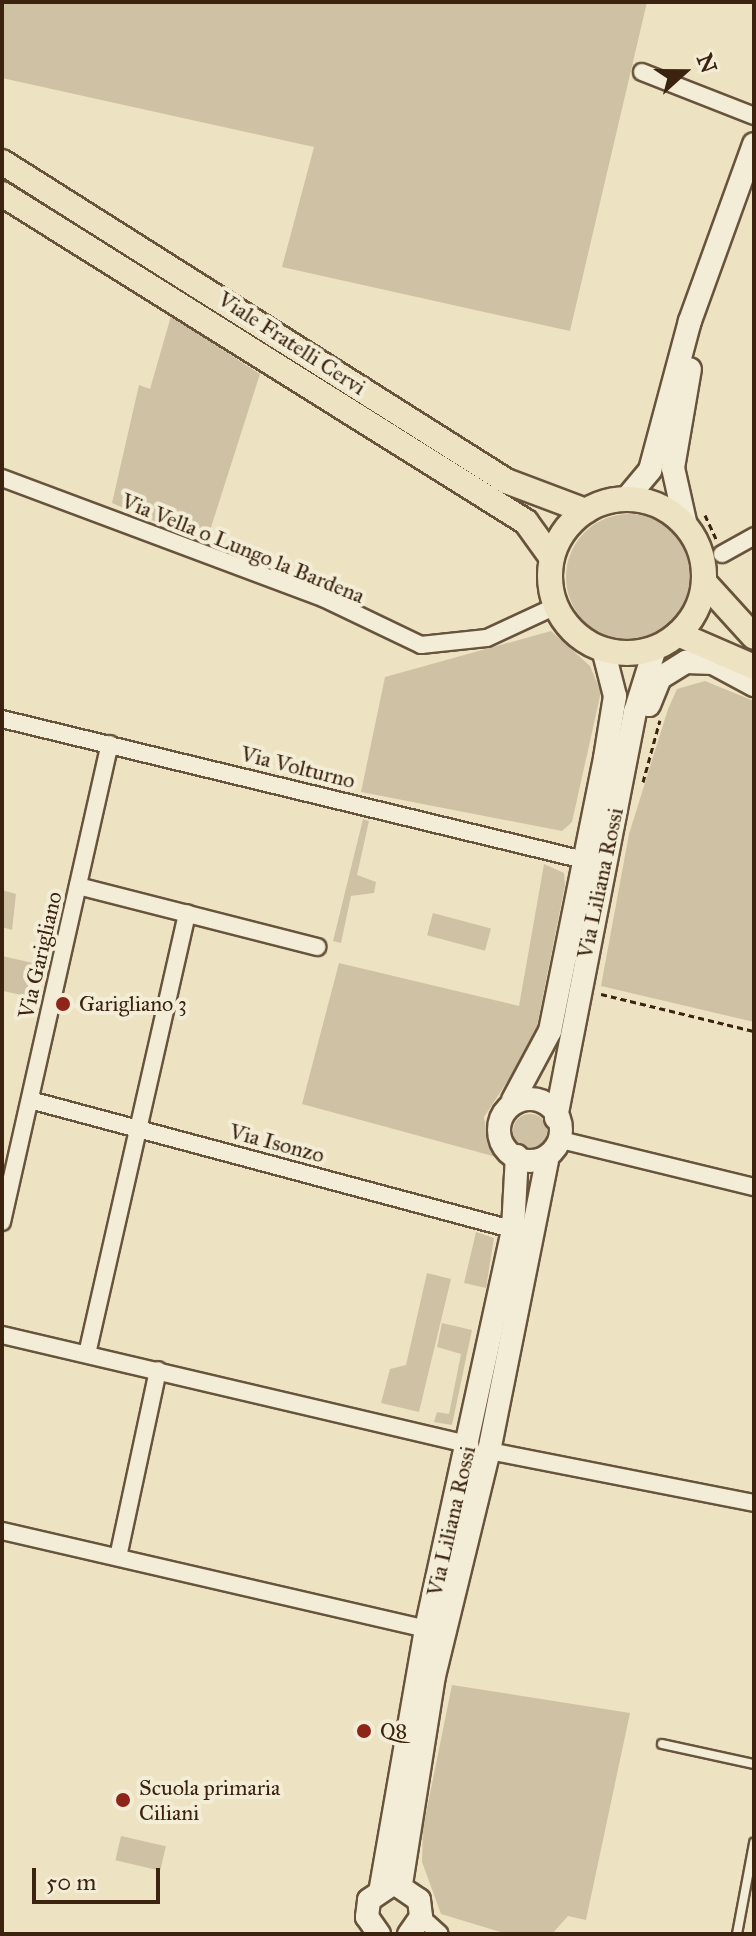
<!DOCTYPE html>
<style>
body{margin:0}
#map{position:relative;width:756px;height:1936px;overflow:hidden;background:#ede3c2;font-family:"IM FELL Great Primer",serif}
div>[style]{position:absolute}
.green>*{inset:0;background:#cfc2a4;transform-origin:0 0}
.round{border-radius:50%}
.path>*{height:3px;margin-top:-1.5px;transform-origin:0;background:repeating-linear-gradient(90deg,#3b230f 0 6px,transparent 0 10px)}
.roads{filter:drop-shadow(2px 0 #68533c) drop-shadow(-2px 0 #68533c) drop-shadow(0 2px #68533c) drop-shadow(0 -2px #68533c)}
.lane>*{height:8px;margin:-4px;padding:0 4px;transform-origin:4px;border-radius:4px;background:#f3edd7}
.street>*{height:16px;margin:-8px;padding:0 8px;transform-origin:8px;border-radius:8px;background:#f3edd7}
.secondary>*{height:22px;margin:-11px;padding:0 11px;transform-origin:11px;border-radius:11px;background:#f3edd7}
.secondary>.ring{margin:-11px;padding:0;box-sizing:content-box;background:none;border:22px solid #f3edd7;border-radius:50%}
.primary>*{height:24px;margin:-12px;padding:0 12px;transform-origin:12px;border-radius:12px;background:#ede3c2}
.primary>.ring{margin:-12px;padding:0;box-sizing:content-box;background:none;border:24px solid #ede3c2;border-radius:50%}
.dots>*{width:22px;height:22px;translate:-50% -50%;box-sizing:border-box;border:4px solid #f3edd7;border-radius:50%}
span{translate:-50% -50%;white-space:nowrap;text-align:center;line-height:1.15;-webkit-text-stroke:8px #f3edd7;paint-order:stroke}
.street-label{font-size:22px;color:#3b230f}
.poi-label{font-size:22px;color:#3b230f}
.left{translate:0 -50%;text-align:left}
.frame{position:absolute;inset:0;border:4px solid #3b230f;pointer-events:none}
.north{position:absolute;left:644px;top:32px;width:80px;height:80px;-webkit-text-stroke:6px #f3edd7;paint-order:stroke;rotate:69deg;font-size:22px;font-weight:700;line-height:32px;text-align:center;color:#3b230f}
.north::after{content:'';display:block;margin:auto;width:28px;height:36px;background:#3b230f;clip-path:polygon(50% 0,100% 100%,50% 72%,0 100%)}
.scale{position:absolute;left:32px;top:1868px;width:128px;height:36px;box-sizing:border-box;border:4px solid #3b230f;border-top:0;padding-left:10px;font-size:24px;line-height:28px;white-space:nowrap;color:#3b230f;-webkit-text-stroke:6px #f3edd7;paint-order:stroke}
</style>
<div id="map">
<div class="green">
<i style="clip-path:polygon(2px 2px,647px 2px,570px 331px,282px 267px,314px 147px,2px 78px)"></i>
<i style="clip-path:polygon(171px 316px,260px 374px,206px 543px,112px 503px,139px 385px,150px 389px)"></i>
<i class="round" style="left:566px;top:514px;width:126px;height:126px"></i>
<i style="clip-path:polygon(551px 631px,590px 666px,601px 692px,572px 822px,562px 831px,361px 792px,385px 677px)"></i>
<i style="clip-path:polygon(705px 681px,754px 701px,754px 1022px,601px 986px,629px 834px,668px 709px,677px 689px)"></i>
<i style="clip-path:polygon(363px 819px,369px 821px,357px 875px,376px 882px,374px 893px,351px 896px,341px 943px,333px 941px)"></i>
<i style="clip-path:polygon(544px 864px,564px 873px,565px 885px,534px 1041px,484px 1117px,489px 1145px,500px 1158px,302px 1104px,339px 963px,519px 1006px)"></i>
<i style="clip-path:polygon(2px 890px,16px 894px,12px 930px,2px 927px)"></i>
<i style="left:433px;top:913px;width:60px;height:23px;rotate:15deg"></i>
<i style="clip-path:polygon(2px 956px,33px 963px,26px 996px,3px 991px)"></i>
<i class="round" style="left:513px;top:1114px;width:34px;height:34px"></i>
<i style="clip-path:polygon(476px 1232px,494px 1238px,486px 1288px,464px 1283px)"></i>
<i style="clip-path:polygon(427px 1273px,451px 1279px,419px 1412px,381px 1403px,390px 1369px,406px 1365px)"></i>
<i style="clip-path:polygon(442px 1323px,472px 1330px,452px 1425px,434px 1422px,437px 1412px,449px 1414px,461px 1354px,437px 1347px)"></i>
<i style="clip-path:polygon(452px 1685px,630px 1713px,586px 1920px,568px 1916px,552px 1934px,507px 1934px,441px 1914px,422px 1862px,423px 1828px)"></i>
<i style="left:121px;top:1836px;width:46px;height:25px;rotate:13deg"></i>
</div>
<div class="path">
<i style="left:705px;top:515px;width:29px;rotate:65deg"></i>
<i style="left:643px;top:782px;width:64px;rotate:-74.7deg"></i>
<i style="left:601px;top:994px;width:157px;rotate:13.6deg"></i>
</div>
<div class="roads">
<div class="lane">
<i style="left:662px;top:1744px;width:94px;rotate:12.3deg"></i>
<i style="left:737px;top:1934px;width:93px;rotate:-79.4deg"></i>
</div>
<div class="street">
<i style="left:642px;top:72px;width:120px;rotate:21.4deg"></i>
<i style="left:2px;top:478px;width:343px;rotate:20.5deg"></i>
<i style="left:323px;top:598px;width:109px;rotate:25.6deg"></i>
<i style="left:421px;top:645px;width:66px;rotate:-6.1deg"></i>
<i style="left:487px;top:638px;width:76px;rotate:-24.9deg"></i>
<i style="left:722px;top:554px;width:37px;rotate:-29deg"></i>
<i style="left:2px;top:719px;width:599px;rotate:13.62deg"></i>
<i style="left:78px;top:886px;width:247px;rotate:14.3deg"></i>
<i style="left:30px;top:1100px;width:500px;rotate:15deg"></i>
<i style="left:561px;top:1140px;width:199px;rotate:13.7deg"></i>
<i style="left:2px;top:1222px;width:490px;rotate:-77.3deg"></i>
<i style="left:2px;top:1335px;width:481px;rotate:13.2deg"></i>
<i style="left:87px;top:1354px;width:452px;rotate:-77.2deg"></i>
<i style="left:489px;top:1451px;width:270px;rotate:11.1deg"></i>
<i style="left:2px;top:1531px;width:435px;rotate:13deg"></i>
<i style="left:118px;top:1557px;width:191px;rotate:-77.9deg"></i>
<i style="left:421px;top:1917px;width:25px;rotate:42deg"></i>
</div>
<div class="secondary">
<i style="left:626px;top:499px;width:38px;rotate:-50deg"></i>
<i style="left:650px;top:470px;width:154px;rotate:-75deg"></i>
<i style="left:690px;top:321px;width:188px;rotate:-70.1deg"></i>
<i style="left:686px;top:526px;width:59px;rotate:-102.6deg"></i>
<i style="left:673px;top:468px;width:100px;rotate:-80.3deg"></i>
<i style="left:649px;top:705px;width:29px;rotate:-68deg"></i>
<i style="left:660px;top:678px;width:31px;rotate:-32deg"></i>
<i style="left:686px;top:662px;width:27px;rotate:2deg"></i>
<i style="left:713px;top:663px;width:47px;rotate:28.2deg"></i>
<i class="ring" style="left:499px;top:1099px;width:40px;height:40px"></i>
<i style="left:513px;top:1100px;width:78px;rotate:-61.8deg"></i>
<i style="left:550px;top:1031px;width:278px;rotate:-78.6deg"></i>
<i style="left:605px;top:758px;width:63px;rotate:-80.8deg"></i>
<i style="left:615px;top:696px;width:49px;rotate:-104.3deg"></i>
<i style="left:556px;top:1118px;width:414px;rotate:-79deg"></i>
<i style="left:635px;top:712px;width:67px;rotate:-72.6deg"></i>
<i style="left:401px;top:1884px;width:211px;rotate:-81deg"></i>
<i style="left:434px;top:1676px;width:232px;rotate:-76.3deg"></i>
<i style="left:489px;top:1451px;width:296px;rotate:-78.7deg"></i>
<i style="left:381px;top:1887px;width:262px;rotate:-80.1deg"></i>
<i style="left:426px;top:1629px;width:409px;rotate:-77.7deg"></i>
<i style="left:513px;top:1229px;width:73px;rotate:-86.9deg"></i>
<i style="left:379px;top:1934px;width:21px;rotate:-125deg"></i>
<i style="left:367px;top:1917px;width:17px;rotate:-83deg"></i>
<i style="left:369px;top:1900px;width:30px;rotate:-34deg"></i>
<i style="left:394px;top:1883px;width:30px;rotate:34deg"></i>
<i style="left:419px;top:1900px;width:17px;rotate:83deg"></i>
<i style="left:421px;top:1917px;width:21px;rotate:125deg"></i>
</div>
<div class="primary">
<i style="left:2px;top:162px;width:596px;rotate:32.33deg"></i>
<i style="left:506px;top:481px;width:85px;rotate:20.6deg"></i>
<i style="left:2px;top:194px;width:618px;rotate:32.04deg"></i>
<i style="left:526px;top:522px;width:44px;rotate:54.2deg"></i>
<i class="ring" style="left:550px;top:499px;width:130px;height:130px"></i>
<i style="left:704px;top:582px;width:74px;rotate:47.7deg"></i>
<i style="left:678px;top:634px;width:83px;rotate:23.5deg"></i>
</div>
</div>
<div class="dots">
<i style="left:63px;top:1004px;background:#8f2418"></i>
<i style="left:364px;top:1731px;background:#8f2418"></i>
<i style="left:123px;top:1800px;background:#8f2418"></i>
</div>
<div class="street-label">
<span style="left:292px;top:343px;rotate:33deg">Viale Fratelli Cervi</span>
<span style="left:243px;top:548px;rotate:22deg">Via Vella o Lungo la Bardena</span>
<span style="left:298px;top:767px;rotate:14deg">Via Volturno</span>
<span style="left:600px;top:883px;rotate:-78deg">Via Liliana Rossi</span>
<span style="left:40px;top:955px;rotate:-77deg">Via Garigliano</span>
<span style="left:277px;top:1143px;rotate:15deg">Via Isonzo</span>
<span style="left:451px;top:1521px;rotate:-77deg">Via Liliana Rossi</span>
</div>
<div class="poi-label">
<span class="left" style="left:79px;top:1004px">Garigliano 3</span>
<span class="left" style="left:380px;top:1731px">Q8</span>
<span class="left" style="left:139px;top:1800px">Scuola primaria<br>Ciliani</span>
</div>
<div class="frame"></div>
<div class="north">N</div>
<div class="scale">50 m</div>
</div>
